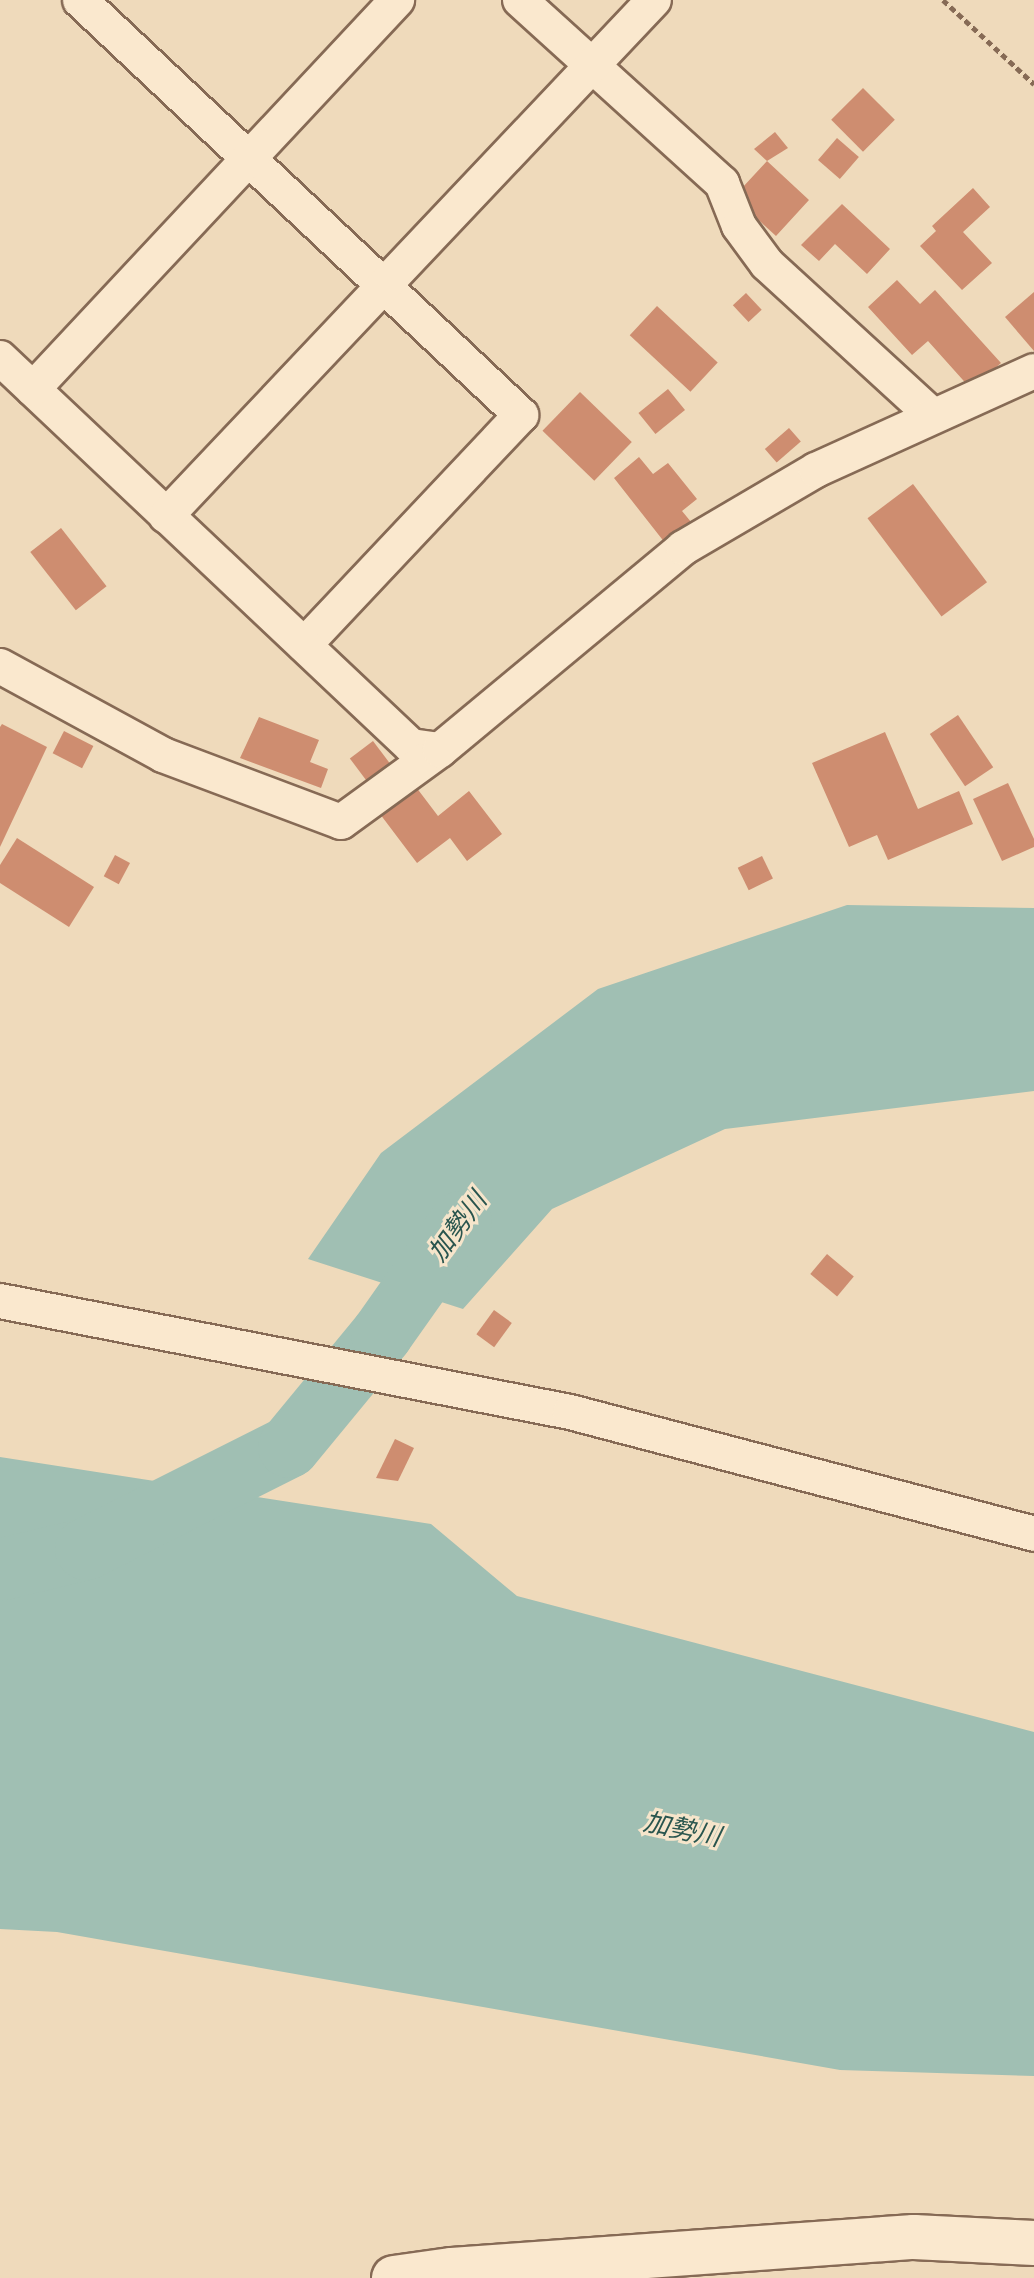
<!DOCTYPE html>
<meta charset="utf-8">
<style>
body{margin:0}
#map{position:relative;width:1034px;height:2278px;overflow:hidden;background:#efdabb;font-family:"Crimson Pro","Noto Sans JP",serif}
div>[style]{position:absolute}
.water>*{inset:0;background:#a0bfb3}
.river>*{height:62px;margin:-31px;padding:0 31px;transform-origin:31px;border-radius:31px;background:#a0bfb3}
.building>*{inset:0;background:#ce8d70;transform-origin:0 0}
.path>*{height:5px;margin-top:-2.5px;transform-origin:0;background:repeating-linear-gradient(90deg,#866a55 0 6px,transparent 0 10px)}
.roads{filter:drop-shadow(2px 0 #866a55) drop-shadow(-2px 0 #866a55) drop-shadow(0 2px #866a55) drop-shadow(0 -2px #866a55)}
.street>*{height:34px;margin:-17px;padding:0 17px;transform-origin:17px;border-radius:17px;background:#fae8ce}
.secondary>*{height:44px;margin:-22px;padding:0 22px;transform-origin:22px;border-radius:22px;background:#fae8ce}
span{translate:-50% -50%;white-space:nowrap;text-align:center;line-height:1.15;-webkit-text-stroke:6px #f6e5cb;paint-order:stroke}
.water-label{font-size:26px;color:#29554e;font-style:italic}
</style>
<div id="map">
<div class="water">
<i style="clip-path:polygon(847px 905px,1034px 908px,1034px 1091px,725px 1129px,552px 1209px,463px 1309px,308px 1259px,381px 1153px,598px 989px)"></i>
<i style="clip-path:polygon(0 1457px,431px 1524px,517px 1596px,1034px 1732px,1034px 2076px,840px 2070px,57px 1932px,0 1929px)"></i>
</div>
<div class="river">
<i style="left:0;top:1570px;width:89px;rotate:-13.7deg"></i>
<i style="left:86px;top:1549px;width:227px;rotate:-26.7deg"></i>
<i style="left:289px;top:1447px;width:146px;rotate:-50.5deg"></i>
<i style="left:382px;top:1334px;width:137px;rotate:-54.8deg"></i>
</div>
<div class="building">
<i style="left:863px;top:88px;width:45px;height:45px;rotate:45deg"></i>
<i style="clip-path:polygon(775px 132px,788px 148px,767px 161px,754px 149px)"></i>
<i style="left:837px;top:138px;width:29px;height:29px;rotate:41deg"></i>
<i style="clip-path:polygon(767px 161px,809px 200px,776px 236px,740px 203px,729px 202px)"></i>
<i style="clip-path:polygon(973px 188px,990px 207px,963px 232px,992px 263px,962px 290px,920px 246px,936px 231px,932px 226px)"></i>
<i style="clip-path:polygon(842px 204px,890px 249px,867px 274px,835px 244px,819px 261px,801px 245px)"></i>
<i style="clip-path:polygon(897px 280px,920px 304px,935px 290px,1001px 363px,971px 389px,928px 341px,912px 355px,868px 307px)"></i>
<i style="clip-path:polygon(1034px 292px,1034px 351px,1005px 317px)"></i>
<i style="left:746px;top:293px;width:23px;height:18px;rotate:47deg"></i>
<i style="left:657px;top:306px;width:83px;height:40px;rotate:43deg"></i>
<i style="left:668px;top:389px;width:27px;height:38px;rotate:51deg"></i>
<i style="left:580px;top:392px;width:72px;height:54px;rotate:44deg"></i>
<i style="left:789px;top:428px;width:18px;height:32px;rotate:49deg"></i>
<i style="clip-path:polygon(639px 457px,653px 474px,668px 463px,697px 499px,682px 511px,696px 528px,669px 548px,614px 478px)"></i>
<i style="left:913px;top:484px;width:123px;height:57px;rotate:53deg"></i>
<i style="left:61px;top:528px;width:74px;height:39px;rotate:52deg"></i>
<i style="left:958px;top:715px;width:63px;height:34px;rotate:56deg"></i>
<i style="clip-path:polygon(259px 717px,319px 740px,310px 762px,328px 769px,321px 788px,240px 758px)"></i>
<i style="clip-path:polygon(2px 724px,47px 747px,0 847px,0 727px)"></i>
<i style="left:64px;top:731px;width:33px;height:25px;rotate:27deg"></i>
<i style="clip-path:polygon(885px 732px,918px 809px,959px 791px,973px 824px,888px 860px,877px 835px,849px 847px,812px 763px)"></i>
<i style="left:373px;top:741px;width:30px;height:29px;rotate:53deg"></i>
<i style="clip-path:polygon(1008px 783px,1034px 839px,1034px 847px,1002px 861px,973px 799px)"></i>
<i style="clip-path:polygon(416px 787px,438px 816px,469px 791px,502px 834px,467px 861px,450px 838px,417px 863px,380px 814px)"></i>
<i style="clip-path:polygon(17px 838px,94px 887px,69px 927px,0 883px,0 865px)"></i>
<i style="left:115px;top:855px;width:17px;height:24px;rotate:28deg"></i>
<i style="left:762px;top:856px;width:25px;height:27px;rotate:64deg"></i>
<i style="left:827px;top:1254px;width:35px;height:26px;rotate:40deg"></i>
<i style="left:494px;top:1310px;width:22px;height:30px;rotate:36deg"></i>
<i style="clip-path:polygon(395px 1439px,414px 1448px,398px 1481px,376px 1478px)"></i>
</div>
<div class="path">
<i style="left:943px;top:0;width:124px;rotate:42.7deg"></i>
</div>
<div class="roads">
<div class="street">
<i style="left:80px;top:0;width:606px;rotate:43.26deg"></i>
<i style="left:521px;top:415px;width:316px;rotate:133.3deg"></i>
<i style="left:520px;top:0;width:273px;rotate:42.2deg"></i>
<i style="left:722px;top:183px;width:46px;rotate:68.4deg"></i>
<i style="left:739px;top:226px;width:47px;rotate:53.6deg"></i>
<i style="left:767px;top:264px;width:224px;rotate:42.5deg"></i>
<i style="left:0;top:358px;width:565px;rotate:43.35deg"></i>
<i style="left:411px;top:746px;width:29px;rotate:8deg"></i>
<i style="left:33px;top:389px;width:533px;rotate:-46.9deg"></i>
<i style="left:166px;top:516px;width:710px;rotate:-46.6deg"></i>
<i style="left:0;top:666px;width:186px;rotate:28.6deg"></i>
<i style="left:163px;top:755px;width:190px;rotate:20.6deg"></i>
<i style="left:341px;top:822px;width:122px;rotate:-36deg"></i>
<i style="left:440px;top:750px;width:316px;rotate:-39.7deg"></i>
<i style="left:683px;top:548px;width:154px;rotate:-30.4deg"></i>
<i style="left:816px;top:470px;width:239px;rotate:-24.4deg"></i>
<i style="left:0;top:1301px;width:581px;rotate:11.02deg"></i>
<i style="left:570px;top:1412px;width:480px;rotate:14.7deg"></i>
</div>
<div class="secondary">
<i style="left:394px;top:2278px;width:59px;rotate:-7.9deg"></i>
<i style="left:452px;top:2270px;width:463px;rotate:-4.1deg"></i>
<i style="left:914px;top:2237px;width:120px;rotate:2.9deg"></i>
</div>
</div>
<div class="water-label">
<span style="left:458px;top:1227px;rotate:-54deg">加勢川</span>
<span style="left:682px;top:1830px;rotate:12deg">加勢川</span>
</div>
</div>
